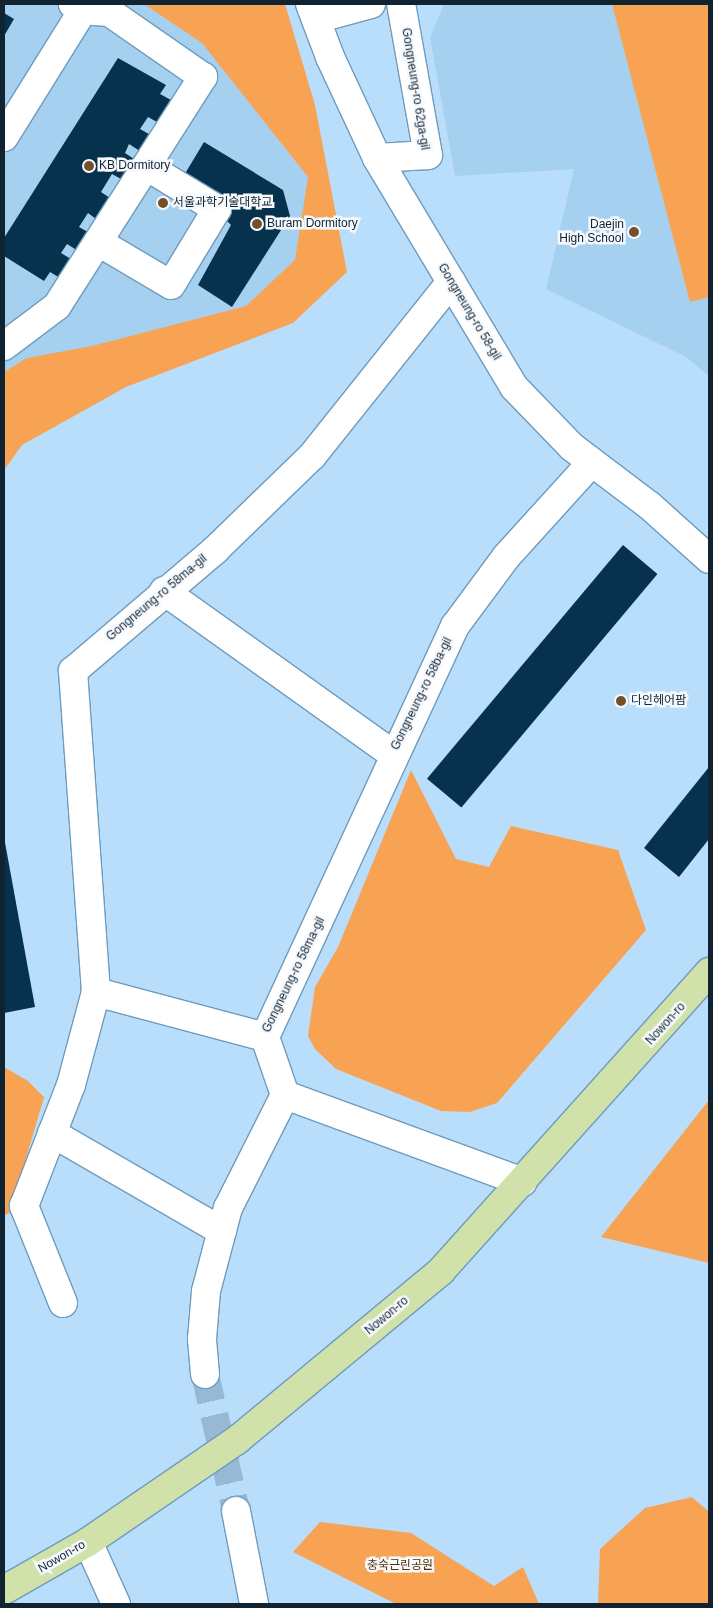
<!DOCTYPE html>
<meta charset="utf-8">
<style>
body{margin:0}
#map{position:relative;width:713px;height:1608px;overflow:hidden;background:#b9defc;font-family:Arial,"Noto Sans KR",sans-serif}
div>[style]{position:absolute}
.built>*{inset:0;background:#a6d0f0}
.green>*{inset:0;background:#f7a353}
.building>*{inset:0;background:#07324d;transform-origin:0 0}
.minor-tunnel>*{height:28px;margin-top:-14px;transform-origin:0;background:repeating-linear-gradient(90deg,#97b9d3 0 28px,transparent 0 42px)}
.roads{filter:drop-shadow(1px 0 #6e9bbd) drop-shadow(-1px 0 #6e9bbd) drop-shadow(0 1px #6e9bbd) drop-shadow(0 -1px #6e9bbd)}
.minor>*{height:28px;margin:-14px;padding:0 14px;transform-origin:14px;border-radius:14px;background:#fff}
.major>*{height:28px;margin:-14px;padding:0 14px;transform-origin:14px;border-radius:14px;background:#d1e1aa}
.dots>*{width:14px;height:14px;translate:-50% -50%;box-sizing:border-box;border:2px solid #f6fafe;border-radius:50%}
span{translate:-50% -50%;white-space:nowrap;text-align:center;line-height:1.15;-webkit-text-stroke:5px #f6fafe;paint-order:stroke}
.street-label{font-size:12px;color:#112330}
.poi-label{font-size:12px;color:#112330}
.left{translate:0 -50%;text-align:left}
.right{translate:-100% -50%;text-align:right}
.park-label{font-size:12px;color:#552f02}
.frame{position:absolute;inset:0;border:5px solid #112330;pointer-events:none}
</style>
<div id="map">
<div class="built">
<i style="clip-path:polygon(4px 4px,233px 4px,322px 158px,323px 247px,276px 316px,118px 364px,4px 445px)"></i>
<i style="clip-path:polygon(444px 4px,709px 4px,709px 376px,686px 357px,546px 289px,574px 169px,455px 176px,430px 37px)"></i>
</div>
<div class="green">
<i style="clip-path:polygon(144px 4px,285px 4px,315px 105px,347px 272px,293px 323px,126px 387px,22px 445px,4px 470px,4px 372px,27px 358px,92px 346px,246px 306px,295px 260px,308px 177px,202px 43px)"></i>
<i style="clip-path:polygon(612px 4px,709px 4px,709px 297px,690px 302px)"></i>
<i style="clip-path:polygon(411px 770px,456px 859px,489px 867px,511px 826px,618px 850px,646px 930px,497px 1103px,470px 1112px,441px 1111px,336px 1069px,315px 1049px,308px 1036px,315px 987px,338px 947px)"></i>
<i style="clip-path:polygon(4px 1067px,28px 1081px,44px 1097px,10px 1213px,4px 1215px)"></i>
<i style="clip-path:polygon(709px 1100px,709px 1263px,601px 1237px)"></i>
<i style="clip-path:polygon(692px 1497px,709px 1512px,709px 1604px,598px 1604px,600px 1549px,645px 1508px)"></i>
<i style="clip-path:polygon(320px 1522px,411px 1533px,494px 1586px,523px 1567px,539px 1604px,396px 1604px,293px 1552px)"></i>
</div>
<div class="building">
<i style="clip-path:polygon(4px 13px,14px 19px,4px 36px)"></i>
<i style="clip-path:polygon(118px 58px,166px 85px,160px 94px,171px 100px,157px 122px,148px 117px,140px 129px,156px 138px,146px 155px,129px 144px,125px 153px,134px 159px,121px 179px,112px 174px,101px 192px,110px 198px,96px 219px,88px 213px,79px 227px,95px 236px,83px 254px,67px 244px,61px 253px,71px 259px,60px 278px,50px 272px,44px 281px,4px 256px,4px 238px)"></i>
<i style="clip-path:polygon(204px 142px,283px 190px,290px 216px,232px 307px,198px 285px,231px 225px,183px 177px)"></i>
<i style="left:623px;top:545px;width:45px;height:305px;rotate:40deg"></i>
<i style="clip-path:polygon(709px 767px,709px 839px,679px 877px,644px 848px)"></i>
<i style="clip-path:polygon(4px 837px,35px 1007px,4px 1013px)"></i>
</div>
<div class="minor-tunnel">
<i style="left:205px;top:1374px;width:140px;rotate:77.2deg"></i>
</div>
<div class="roads">
<div class="minor">
<i style="left:310px;top:4px;width:57px;rotate:69.3deg"></i>
<i style="left:330px;top:57px;width:111px;rotate:65deg"></i>
<i style="left:377px;top:158px;width:267px;rotate:59.1deg"></i>
<i style="left:514px;top:387px;width:83px;rotate:46deg"></i>
<i style="left:572px;top:447px;width:98px;rotate:37.1deg"></i>
<i style="left:650px;top:506px;width:79px;rotate:41.9deg"></i>
<i style="left:316px;top:19px;width:57px;rotate:-15.3deg"></i>
<i style="left:4px;top:137px;width:150px;rotate:-58.1deg"></i>
<i style="left:83px;top:10px;width:12px;rotate:-149deg"></i>
<i style="left:377px;top:158px;width:51px;rotate:-3.4deg"></i>
<i style="left:428px;top:155px;width:153px;rotate:-100.1deg"></i>
<i style="left:100px;top:243px;width:82px;rotate:30.6deg"></i>
<i style="left:171px;top:285px;width:89px;rotate:-58.8deg"></i>
<i style="left:217px;top:209px;width:81px;rotate:-148.7deg"></i>
<i style="left:4px;top:346px;width:66px;rotate:-37deg"></i>
<i style="left:57px;top:306px;width:272px;rotate:-57.5deg"></i>
<i style="left:203px;top:77px;width:114px;rotate:-145.3deg"></i>
<i style="left:109px;top:12px;width:26px;rotate:-176deg"></i>
<i style="left:164px;top:591px;width:282px;rotate:35.5deg"></i>
<i style="left:96px;top:992px;width:175px;rotate:14.9deg"></i>
<i style="left:265px;top:1037px;width:453px;rotate:-65.2deg"></i>
<i style="left:455px;top:626px;width:86px;rotate:-53.5deg"></i>
<i style="left:506px;top:557px;width:128px;rotate:-47.8deg"></i>
<i style="left:285px;top:1095px;width:253px;rotate:20.1deg"></i>
<i style="left:52px;top:1133px;width:196px;rotate:30deg"></i>
<i style="left:63px;top:1303px;width:105px;rotate:-111.9deg"></i>
<i style="left:24px;top:1206px;width:130px;rotate:-68.8deg"></i>
<i style="left:71px;top:1085px;width:96px;rotate:-75deg"></i>
<i style="left:96px;top:992px;width:322px;rotate:-94.1deg"></i>
<i style="left:73px;top:671px;width:187px;rotate:-40.4deg"></i>
<i style="left:215px;top:550px;width:135px;rotate:-44.1deg"></i>
<i style="left:312px;top:456px;width:223px;rotate:-51.4deg"></i>
<i style="left:205px;top:1374px;width:35px;rotate:-95deg"></i>
<i style="left:202px;top:1339px;width:48px;rotate:-85.2deg"></i>
<i style="left:206px;top:1291px;width:86px;rotate:-75.2deg"></i>
<i style="left:228px;top:1208px;width:127px;rotate:-63.2deg"></i>
<i style="left:285px;top:1095px;width:61px;rotate:-109deg"></i>
<i style="left:236px;top:1511px;width:95px;rotate:79deg"></i>
<i style="left:88px;top:1542px;width:68px;rotate:65.7deg"></i>
</div>
<div class="major">
<i style="left:4px;top:1590px;width:97px;rotate:-29.7deg"></i>
<i style="left:88px;top:1542px;width:181px;rotate:-34.4deg"></i>
<i style="left:237px;top:1440px;width:265px;rotate:-39.6deg"></i>
<i style="left:441px;top:1271px;width:402px;rotate:-48.1deg"></i>
</div>
</div>
<div class="dots">
<i style="left:89px;top:166px;background:#754f2c"></i>
<i style="left:163px;top:203px;background:#754f2c"></i>
<i style="left:257px;top:224px;background:#754f2c"></i>
<i style="left:634px;top:232px;background:#754f2c"></i>
<i style="left:621px;top:701px;background:#754f2c"></i>
</div>
<div class="street-label">
<span style="left:415px;top:89px;rotate:81deg">Gongneung-ro 62ga-gil</span>
<span style="left:469px;top:312px;rotate:59deg">Gongneung-ro 58-gil</span>
<span style="left:157px;top:598px;rotate:-40deg">Gongneung-ro 58ma-gil</span>
<span style="left:422px;top:694px;rotate:-64deg">Gongneung-ro 58ba-gil</span>
<span style="left:294px;top:975px;rotate:-64deg">Gongneung-ro 58ma-gil</span>
<span style="left:666px;top:1024px;rotate:-48deg">Nowon-ro</span>
<span style="left:387px;top:1316px;rotate:-40deg">Nowon-ro</span>
<span style="left:62px;top:1557px;rotate:-30deg">Nowon-ro</span>
</div>
<div class="poi-label">
<span class="left" style="left:99px;top:166px">KB Dormitory</span>
<span class="left" style="left:173px;top:203px">서울과학기술대학교</span>
<span class="left" style="left:267px;top:224px">Buram Dormitory</span>
<span class="right" style="left:624px;top:232px">Daejin<br>High School</span>
<span class="left" style="left:631px;top:701px">다인헤어팜</span>
</div>
<div class="park-label">
<span style="left:400px;top:1566px">충숙근린공원</span>
</div>
<div class="frame"></div>
</div>
